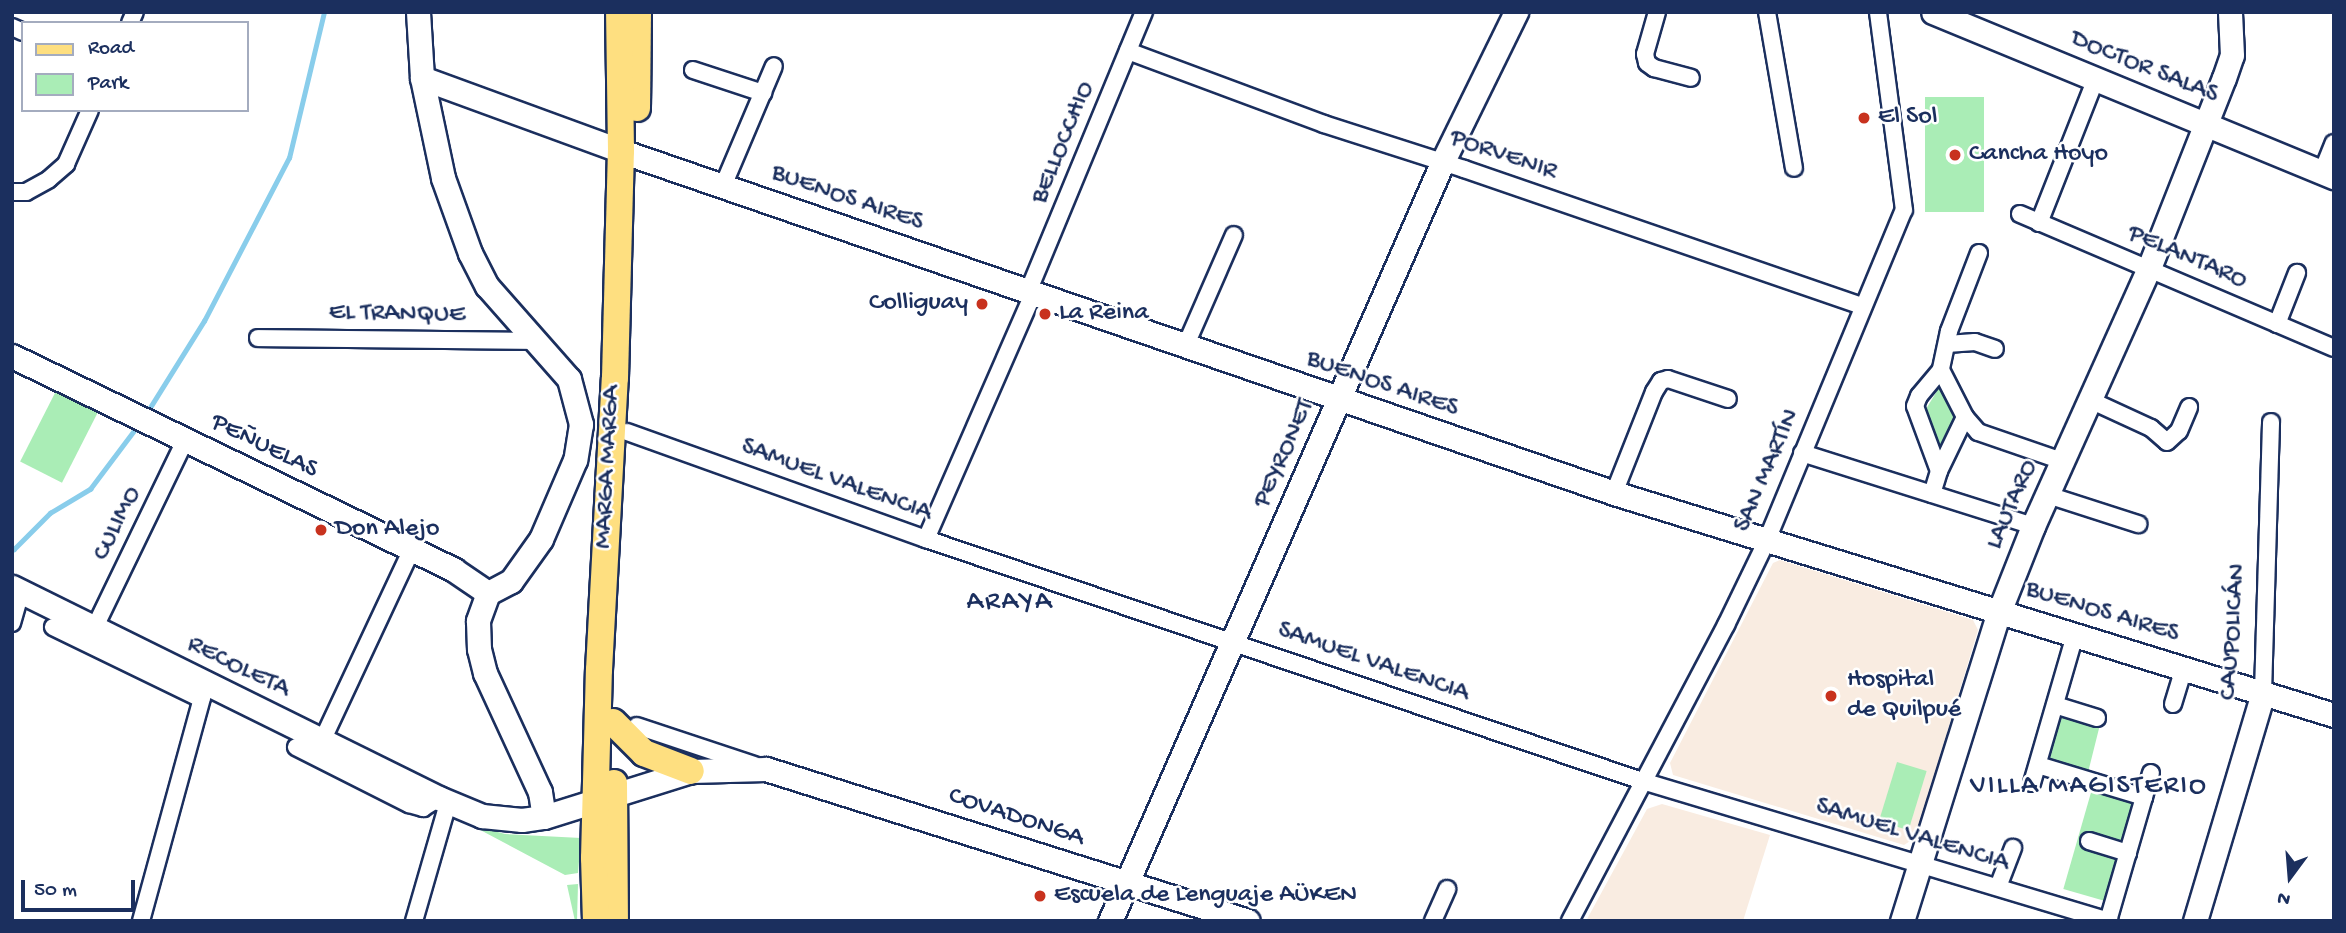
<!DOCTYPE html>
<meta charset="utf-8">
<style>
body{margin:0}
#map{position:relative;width:2346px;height:933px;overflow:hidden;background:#fff;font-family:"Gochi Hand",sans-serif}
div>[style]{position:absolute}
.built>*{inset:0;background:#f9ece1}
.green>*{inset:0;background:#aaedb6;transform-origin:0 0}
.stream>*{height:4.5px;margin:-2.25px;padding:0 2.25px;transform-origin:2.25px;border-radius:2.25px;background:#89cdeb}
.roads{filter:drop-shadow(2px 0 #1b2f5e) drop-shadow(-2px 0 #1b2f5e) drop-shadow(0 2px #1b2f5e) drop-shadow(0 -2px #1b2f5e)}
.street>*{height:16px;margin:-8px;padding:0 8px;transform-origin:8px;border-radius:8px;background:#fff}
.secondary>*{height:23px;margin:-11.5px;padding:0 11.5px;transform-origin:11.5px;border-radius:11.5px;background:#fff}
.primary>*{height:26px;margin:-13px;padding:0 13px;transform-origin:13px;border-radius:13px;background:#fedf80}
.dots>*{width:19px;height:19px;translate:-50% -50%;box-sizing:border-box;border:4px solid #fff;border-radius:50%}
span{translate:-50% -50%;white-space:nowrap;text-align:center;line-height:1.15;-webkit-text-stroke:5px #fff;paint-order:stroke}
.street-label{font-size:26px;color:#1b2f5e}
.poi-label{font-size:26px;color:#1b2f5e}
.left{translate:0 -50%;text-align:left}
.right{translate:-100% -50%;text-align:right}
.neighbourhood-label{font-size:28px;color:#1b2f5e;letter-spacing:2px}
.frame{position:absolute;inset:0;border:14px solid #1b2f5e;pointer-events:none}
.legend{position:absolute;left:21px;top:21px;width:228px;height:91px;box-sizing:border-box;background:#fff;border:2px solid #a4acbf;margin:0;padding:9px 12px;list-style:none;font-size:21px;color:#1b2f5e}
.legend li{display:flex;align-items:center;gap:14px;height:35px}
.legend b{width:35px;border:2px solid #a4acbf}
.north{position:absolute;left:2255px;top:842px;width:70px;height:70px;-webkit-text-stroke:5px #fff;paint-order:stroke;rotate:196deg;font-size:19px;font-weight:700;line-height:28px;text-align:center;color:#1b2f5e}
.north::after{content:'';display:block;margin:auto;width:24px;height:32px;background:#1b2f5e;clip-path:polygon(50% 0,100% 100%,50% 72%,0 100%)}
.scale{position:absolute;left:21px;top:880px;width:114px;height:32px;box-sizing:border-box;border:4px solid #1b2f5e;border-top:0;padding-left:9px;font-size:21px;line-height:24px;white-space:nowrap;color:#1b2f5e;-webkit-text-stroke:5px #fff;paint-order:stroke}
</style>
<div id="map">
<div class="built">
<i style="clip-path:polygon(1780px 560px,1973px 620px,1978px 630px,1915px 838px,1904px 845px,1673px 775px,1670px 763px,1773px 563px)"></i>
<i style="clip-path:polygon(1662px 804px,1770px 835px,1743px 921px,1586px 921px,1647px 809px)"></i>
</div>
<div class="green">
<i style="left:1925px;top:97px;width:59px;height:115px"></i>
<i style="clip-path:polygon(1940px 386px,1957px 415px,1939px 454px,1926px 409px)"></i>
<i style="left:56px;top:391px;width:47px;height:79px;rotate:27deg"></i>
<i style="left:2058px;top:711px;width:44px;height:50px;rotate:14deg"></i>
<i style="left:1897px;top:762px;width:31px;height:62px;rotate:17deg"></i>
<i style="left:2092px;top:789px;width:46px;height:104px;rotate:16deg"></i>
<i style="clip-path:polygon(469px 824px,505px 834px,581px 838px,578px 873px,565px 875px)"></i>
<i style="clip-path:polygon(578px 884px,577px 921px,575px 921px,567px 885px)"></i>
</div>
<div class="stream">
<i style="left:146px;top:414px;width:110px;rotate:-58.1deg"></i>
<i style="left:204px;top:321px;width:184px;rotate:-62.5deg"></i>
<i style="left:289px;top:158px;width:150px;rotate:-76.5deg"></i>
<i style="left:12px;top:547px;width:3px;rotate:45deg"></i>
<i style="left:14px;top:549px;width:51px;rotate:-45deg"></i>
<i style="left:50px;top:513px;width:47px;rotate:-31deg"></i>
<i style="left:90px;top:489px;width:81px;rotate:-53deg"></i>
</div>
<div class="roads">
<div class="street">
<i style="left:1657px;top:12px;width:44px;rotate:105.9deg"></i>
<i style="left:1645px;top:54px;width:9px;rotate:77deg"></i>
<i style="left:1647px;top:63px;width:9px;rotate:36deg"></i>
<i style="left:1654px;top:68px;width:38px;rotate:15deg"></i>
<i style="left:1767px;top:12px;width:158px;rotate:80.2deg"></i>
<i style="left:130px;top:23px;width:12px;rotate:-66deg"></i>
<i style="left:12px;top:27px;width:12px;rotate:24deg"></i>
<i style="left:1128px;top:51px;width:209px;rotate:20.4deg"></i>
<i style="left:1324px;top:124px;width:147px;rotate:17.8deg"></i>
<i style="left:1464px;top:169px;width:422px;rotate:19deg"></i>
<i style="left:693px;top:70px;width:74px;rotate:18.2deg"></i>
<i style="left:2322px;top:172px;width:31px;rotate:-68deg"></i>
<i style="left:723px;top:186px;width:130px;rotate:-67deg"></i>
<i style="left:12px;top:192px;width:14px"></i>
<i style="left:26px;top:192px;width:26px;rotate:-29deg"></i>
<i style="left:49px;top:179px;width:23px;rotate:-41deg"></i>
<i style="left:66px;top:164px;width:59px;rotate:-66deg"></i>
<i style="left:2020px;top:214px;width:341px;rotate:23.1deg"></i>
<i style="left:2039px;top:223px;width:156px;rotate:-68.5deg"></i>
<i style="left:1979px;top:253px;width:84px;rotate:111deg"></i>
<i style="left:1949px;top:331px;width:40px;rotate:102deg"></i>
<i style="left:1941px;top:370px;width:53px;rotate:62.9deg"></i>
<i style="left:1965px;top:417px;width:20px;rotate:49deg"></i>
<i style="left:1978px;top:432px;width:89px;rotate:19deg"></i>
<i style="left:1028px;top:292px;width:303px;rotate:-67.5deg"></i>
<i style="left:2277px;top:324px;width:55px;rotate:-68.6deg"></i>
<i style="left:258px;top:338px;width:276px;rotate:0.6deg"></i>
<i style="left:1947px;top:344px;width:28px;rotate:-4deg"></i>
<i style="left:1975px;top:342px;width:21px;rotate:19deg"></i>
<i style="left:1185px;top:347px;width:122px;rotate:-66.4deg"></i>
<i style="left:2090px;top:400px;width:67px;rotate:24.7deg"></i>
<i style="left:2151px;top:428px;width:21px;rotate:41deg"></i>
<i style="left:2167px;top:442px;width:16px;rotate:-43deg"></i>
<i style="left:2179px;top:431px;width:26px;rotate:-67deg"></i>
<i style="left:627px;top:432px;width:318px;rotate:19.7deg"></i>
<i style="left:926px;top:539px;width:756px;rotate:18.67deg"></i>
<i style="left:1642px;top:781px;width:488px;rotate:16.7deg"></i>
<i style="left:1802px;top:453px;width:242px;rotate:17.5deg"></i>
<i style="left:1939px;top:471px;width:60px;rotate:-64.3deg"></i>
<i style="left:1614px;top:493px;width:109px;rotate:-68.4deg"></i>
<i style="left:1654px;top:392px;width:13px;rotate:-58deg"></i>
<i style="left:1661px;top:381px;width:7px;rotate:-16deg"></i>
<i style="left:1668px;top:379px;width:63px;rotate:18.4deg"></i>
<i style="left:1932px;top:494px;width:24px;rotate:-73deg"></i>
<i style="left:1939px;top:471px;width:69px;rotate:-110.3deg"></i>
<i style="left:1915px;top:406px;width:11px;rotate:-68deg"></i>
<i style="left:1919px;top:396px;width:34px;rotate:-50deg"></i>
<i style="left:2048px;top:495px;width:95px;rotate:17.9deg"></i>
<i style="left:926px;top:539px;width:267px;rotate:-66.4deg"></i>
<i style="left:12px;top:623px;width:33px;rotate:-74deg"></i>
<i style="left:53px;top:627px;width:165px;rotate:25.9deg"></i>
<i style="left:94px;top:629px;width:211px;rotate:-64.2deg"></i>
<i style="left:2263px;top:693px;width:271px;rotate:-88.3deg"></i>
<i style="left:2173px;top:704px;width:38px;rotate:-73deg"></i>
<i style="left:2055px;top:705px;width:44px;rotate:17.2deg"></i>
<i style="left:637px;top:726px;width:123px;rotate:18.4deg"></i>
<i style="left:322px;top:741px;width:210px;rotate:-64.9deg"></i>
<i style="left:296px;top:747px;width:127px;rotate:26.8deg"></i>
<i style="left:409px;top:804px;width:15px;rotate:16deg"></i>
<i style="left:423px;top:808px;width:19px;rotate:-32deg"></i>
<i style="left:2038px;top:765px;width:111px;rotate:16.8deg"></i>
<i style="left:2032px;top:783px;width:154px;rotate:-73.8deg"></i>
<i style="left:2089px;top:841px;width:41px;rotate:17.1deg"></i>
<i style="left:1998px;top:887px;width:42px;rotate:-69deg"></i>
<i style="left:141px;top:921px;width:246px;rotate:-74.7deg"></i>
<i style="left:414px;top:921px;width:123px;rotate:-73.9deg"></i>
<i style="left:1433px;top:921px;width:35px;rotate:-66deg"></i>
<i style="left:1570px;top:921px;width:335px;rotate:-62.2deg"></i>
<i style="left:1726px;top:625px;width:94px;rotate:-64.2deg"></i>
<i style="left:1767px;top:540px;width:357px;rotate:-67.5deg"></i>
<i style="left:1904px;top:210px;width:200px;rotate:-97.5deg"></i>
<i style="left:2108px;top:921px;width:154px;rotate:-73.8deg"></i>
</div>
<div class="secondary">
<i style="left:418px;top:12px;width:66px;rotate:86.5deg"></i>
<i style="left:422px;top:78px;width:102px;rotate:78.1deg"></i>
<i style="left:443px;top:178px;width:80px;rotate:70.2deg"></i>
<i style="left:470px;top:253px;width:37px;rotate:63deg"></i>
<i style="left:487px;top:286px;width:124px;rotate:48.6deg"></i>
<i style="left:569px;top:379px;width:47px;rotate:75.1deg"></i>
<i style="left:581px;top:424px;width:36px;rotate:99deg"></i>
<i style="left:575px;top:460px;width:86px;rotate:113.3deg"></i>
<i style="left:541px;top:539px;width:52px;rotate:125.5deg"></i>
<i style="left:511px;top:581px;width:26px;rotate:152deg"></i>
<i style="left:488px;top:593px;width:30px;rotate:110deg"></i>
<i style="left:478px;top:621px;width:28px;rotate:88deg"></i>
<i style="left:479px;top:649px;width:25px;rotate:76deg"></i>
<i style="left:485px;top:673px;width:131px;rotate:65.2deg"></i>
<i style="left:540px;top:792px;width:25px;rotate:81deg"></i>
<i style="left:1933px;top:12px;width:434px;rotate:22.4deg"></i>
<i style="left:422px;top:78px;width:212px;rotate:20.1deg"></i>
<i style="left:621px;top:151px;width:1050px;rotate:19deg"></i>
<i style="left:1614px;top:493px;width:753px;rotate:17.14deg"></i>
<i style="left:12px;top:356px;width:491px;rotate:25.8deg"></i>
<i style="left:454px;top:570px;width:41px;rotate:34.1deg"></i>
<i style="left:12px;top:587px;width:476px;rotate:26.3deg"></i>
<i style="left:439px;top:798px;width:47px;rotate:22.7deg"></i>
<i style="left:482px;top:816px;width:40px;rotate:5.7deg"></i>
<i style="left:522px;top:820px;width:22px;rotate:-8deg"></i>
<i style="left:544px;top:817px;width:154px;rotate:-17.4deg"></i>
<i style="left:691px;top:771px;width:75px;rotate:-1.5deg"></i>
<i style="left:766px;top:769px;width:505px;rotate:17.5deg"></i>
<i style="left:1110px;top:921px;width:830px;rotate:-66.34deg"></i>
<i style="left:1443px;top:161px;width:166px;rotate:-63.9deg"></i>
<i style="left:1902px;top:921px;width:324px;rotate:-72.6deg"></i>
<i style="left:1999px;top:612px;width:92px;rotate:-68.4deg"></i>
<i style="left:2033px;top:526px;width:283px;rotate:-65.8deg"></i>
<i style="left:2149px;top:268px;width:204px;rotate:-68.5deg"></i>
<i style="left:2224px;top:78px;width:24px;rotate:-71deg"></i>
<i style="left:2232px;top:55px;width:43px;rotate:-92.7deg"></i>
<i style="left:2195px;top:921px;width:238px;rotate:-73.4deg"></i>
</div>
<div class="primary">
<i style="left:637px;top:108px;width:96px;rotate:-89.4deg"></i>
<i style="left:613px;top:722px;width:44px;rotate:45deg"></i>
<i style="left:644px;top:753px;width:50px;rotate:21deg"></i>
<i style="left:614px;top:783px;width:138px;rotate:89.6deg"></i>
<i style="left:596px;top:921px;width:63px;rotate:-91.8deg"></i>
<i style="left:594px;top:858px;width:188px;rotate:-88.5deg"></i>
<i style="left:599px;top:670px;width:292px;rotate:-86.9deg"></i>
<i style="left:615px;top:378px;width:227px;rotate:-88.5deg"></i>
<i style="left:621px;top:151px;width:139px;rotate:-90.8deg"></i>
</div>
</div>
<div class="dots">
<i style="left:1864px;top:118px;background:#c8321e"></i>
<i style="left:1955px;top:155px;background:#c8321e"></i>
<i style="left:982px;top:304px;background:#c8321e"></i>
<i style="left:1045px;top:314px;background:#c8321e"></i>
<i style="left:321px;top:530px;background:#c8321e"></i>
<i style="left:1831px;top:696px;background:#c8321e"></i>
<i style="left:1040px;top:896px;background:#c8321e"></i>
</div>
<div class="street-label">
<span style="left:2144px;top:68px;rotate:22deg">DOCTOR SALAS</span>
<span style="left:1064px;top:143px;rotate:-68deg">BELLOCCHIO</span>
<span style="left:1503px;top:156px;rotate:19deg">PORVENIR</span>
<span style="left:847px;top:199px;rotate:19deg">BUENOS AIRES</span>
<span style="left:2187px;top:258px;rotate:23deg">PELANTARO</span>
<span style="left:397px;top:315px;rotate:1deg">EL TRANQUE</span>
<span style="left:1382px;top:385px;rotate:19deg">BUENOS AIRES</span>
<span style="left:264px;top:447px;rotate:26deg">PEÑUELAS</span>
<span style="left:1285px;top:454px;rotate:-66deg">PEYRONET</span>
<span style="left:609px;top:467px;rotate:-87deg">MARGA MARGA</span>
<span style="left:1768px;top:471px;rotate:-67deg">SAN MARTÍN</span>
<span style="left:836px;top:481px;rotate:20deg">SAMUEL VALENCIA</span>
<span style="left:2013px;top:505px;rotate:-67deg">LAUTARO</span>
<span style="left:118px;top:524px;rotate:-64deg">CULIMO</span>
<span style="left:2102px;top:613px;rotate:17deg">BUENOS AIRES</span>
<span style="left:2234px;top:632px;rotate:-86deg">CAUPOLICÁN</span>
<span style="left:1373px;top:663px;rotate:19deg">SAMUEL VALENCIA</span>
<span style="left:238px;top:668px;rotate:26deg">RECOLETA</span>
<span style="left:1016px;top:818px;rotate:18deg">COVADONGA</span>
<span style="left:1912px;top:836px;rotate:17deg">SAMUEL VALENCIA</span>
</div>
<div class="poi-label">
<span class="left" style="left:1878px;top:118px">El Sol</span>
<span class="left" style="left:1969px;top:155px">Cancha Hoyo</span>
<span class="right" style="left:968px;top:304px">Colliguay</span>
<span class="left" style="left:1059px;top:314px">La Reina</span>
<span class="left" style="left:335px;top:530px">Don Alejo</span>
<span class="left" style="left:1847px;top:696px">Hospital<br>de Quilpué</span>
<span class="left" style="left:1054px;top:896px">Escuela de Lenguaje AÜKEN</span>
</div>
<div class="neighbourhood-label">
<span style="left:1010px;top:603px">ARAYA</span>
<span style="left:2089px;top:787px">VILLA MAGISTERIO</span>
</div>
<div class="frame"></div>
<ul class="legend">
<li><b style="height:9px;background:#fedf80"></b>Road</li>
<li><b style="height:19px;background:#aaedb6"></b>Park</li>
</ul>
<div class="north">N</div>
<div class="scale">50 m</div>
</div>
